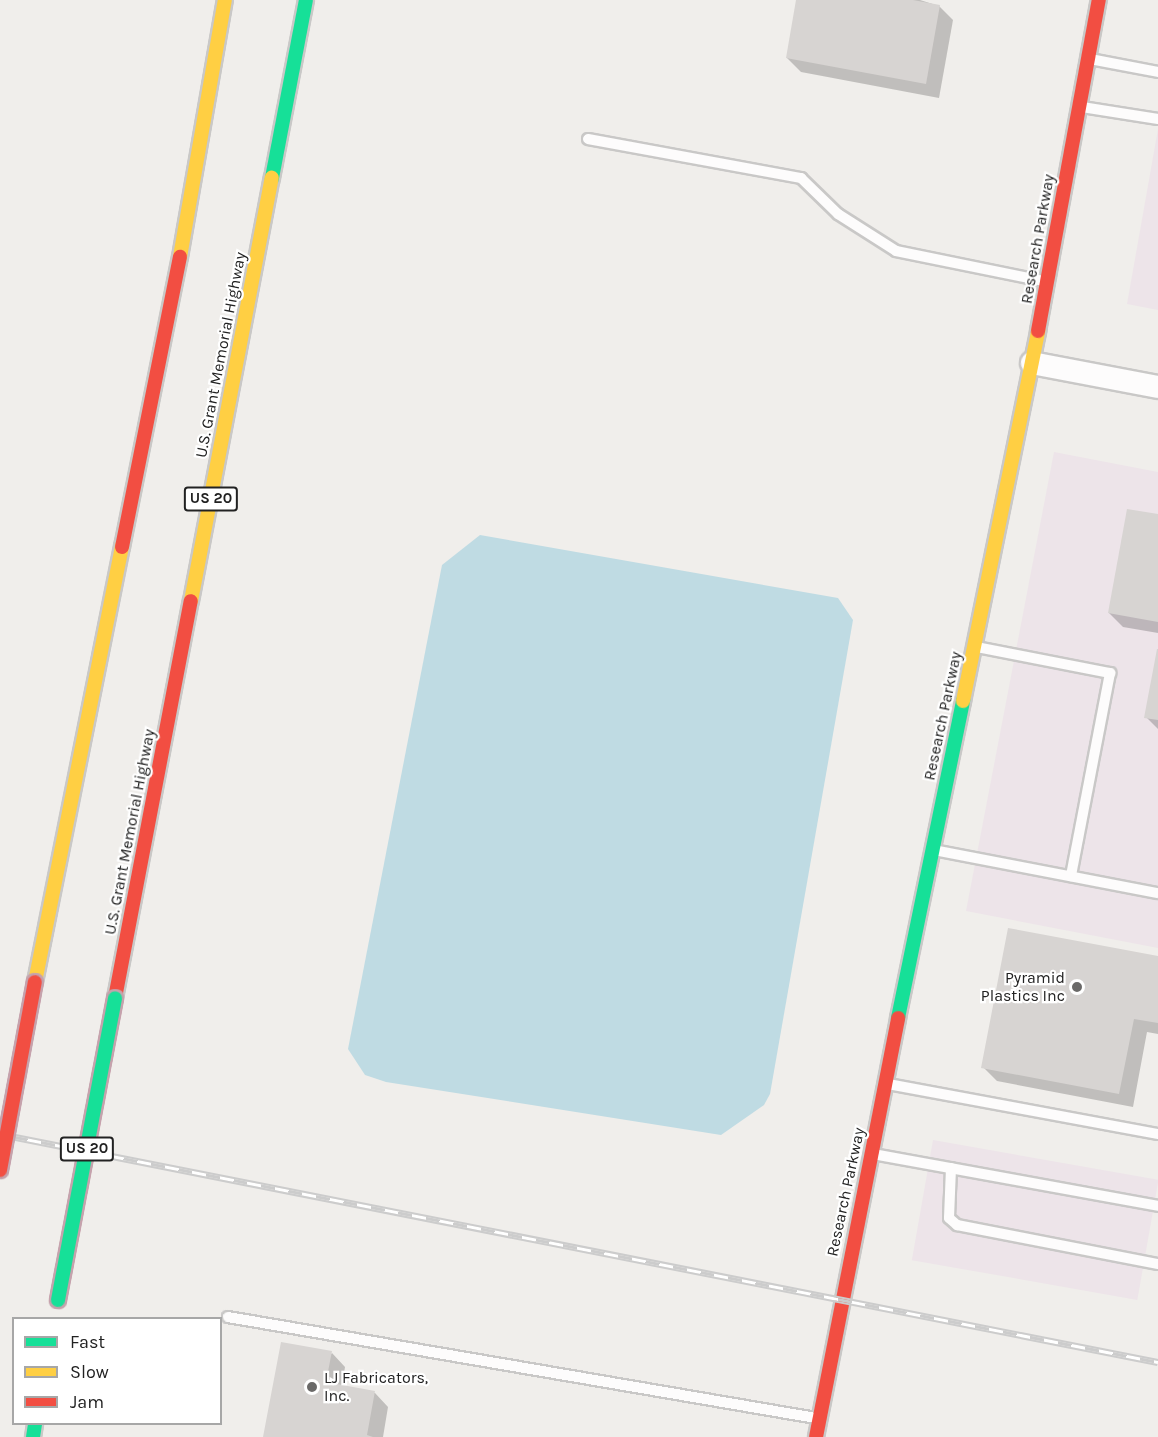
<!DOCTYPE html>
<style>
body{margin:0}
#map{position:relative;width:1158px;height:1437px;overflow:hidden;background:#f0eeeb;font-family:Karla,sans-serif}
div>[style]{position:absolute}
.industrial>*{inset:0;background:#ede4e9;transform-origin:0 0}
.water>*{inset:0;background:#bfdbe3}
.shadow>*{inset:0;background:#0003}
.building>*{inset:0;background:#d7d4d2}
.roads{filter:drop-shadow(2px 0 #c9c8c7) drop-shadow(-2px 0 #c9c8c7) drop-shadow(0 2px #c9c8c7) drop-shadow(0 -2px #c9c8c7)}
.lane>*{height:10px;margin:-5px;padding:0 5px;transform-origin:5px;border-radius:5px;background:#fdfcfc}
.street>*{height:22px;margin:-11px;padding:0 11px;transform-origin:11px;border-radius:11px;background:#fdfcfc}
.fast>*{height:14px;margin:-7px;padding:0 7px;transform-origin:7px;border-radius:7px;background:#16e098}
.slow>*{height:14px;margin:-7px;padding:0 7px;transform-origin:7px;border-radius:7px;background:#ffcf43}
.jam>*{height:14px;margin:-7px;padding:0 7px;transform-origin:7px;border-radius:7px;background:#f24e42}
.rail>*{height:7px;margin-top:-3.5px;transform-origin:0;background:repeating-linear-gradient(90deg,#fff 0 14px,#ccc 0 28px);box-sizing:border-box;border-block:2px solid #ccc}
.bridges{filter:drop-shadow(2px 0 #c5a2ac) drop-shadow(-2px 0 #c5a2ac) drop-shadow(0 2px #c5a2ac) drop-shadow(0 -2px #c5a2ac)}
.fast-bridge>*{height:14px;margin:-7px;padding:0 7px;transform-origin:7px;border-radius:7px;background:#16e098}
.jam-bridge>*{height:14px;margin:-7px;padding:0 7px;transform-origin:7px;border-radius:7px;background:#f24e42}
.dots>*{width:16px;height:16px;translate:-50% -50%;box-sizing:border-box;border:3px solid #fff;border-radius:50%}
span{translate:-50% -50%;white-space:nowrap;text-align:center;line-height:1.15;-webkit-text-stroke:4.5px #fff;paint-order:stroke}
.shield-label span{padding:2px 4px;background:#fff;border:2px solid;border-radius:4px;-webkit-text-stroke-width:0}
.shield-label{font-size:15px;color:#222;font-weight:700}
.street-label{font-size:16px;color:#222}
.poi-label{font-size:16px;color:#222}
.right{translate:-100% -50%;text-align:right}
.left{translate:0 -50%;text-align:left}
.legend{position:absolute;left:12px;top:1317px;width:210px;height:108px;box-sizing:border-box;background:#fff;border:2px solid #a7a7a7;margin:0;padding:8px 10px;list-style:none;font-size:18px;color:#222}
.legend li{display:flex;align-items:center;gap:12px;height:30px}
.legend b{width:30px;border:2px solid #a7a7a7}
</style>
<div id="map">
<div class="industrial">
<i style="clip-path:polygon(1158px 129px,1158px 310px,1127px 304px)"></i>
<i style="clip-path:polygon(1054px 452px,1158px 472px,1158px 948px,966px 911px)"></i>
<i style="left:933px;top:1140px;width:229px;height:122px;rotate:10deg"></i>
</div>
<div class="water">
<i style="clip-path:polygon(480px 535px,838px 598px,853px 620px,770px 1094px,764px 1105px,721px 1135px,386px 1082px,365px 1075px,348px 1049px,442px 565px)"></i>
</div>
<div class="shadow">
<i style="clip-path:polygon(798px 0,920px 0,939px 6px,953px 20px,939px 98px,801px 72px,787px 58px)"></i>
<i style="clip-path:polygon(1158px 516px,1158px 633px,1123px 627px,1109px 613px)"></i>
<i style="clip-path:polygon(1158px 651px,1158px 729px,1146px 717px)"></i>
<i style="clip-path:polygon(1158px 958px,1158px 1034px,1147px 1032px,1133px 1107px,997px 1081px,983px 1067px)"></i>
<i style="clip-path:polygon(332px 1353px,345px 1367px,342px 1387px,375px 1393px,388px 1407px,383px 1437px,265px 1437px)"></i>
</div>
<div class="building">
<i style="clip-path:polygon(796px 0,913px 0,940px 5px,926px 84px,786px 58px)"></i>
<i style="clip-path:polygon(1127px 509px,1158px 514px,1158px 622px,1108px 613px)"></i>
<i style="clip-path:polygon(1157px 649px,1158px 649px,1158px 720px,1144px 718px)"></i>
<i style="clip-path:polygon(1008px 928px,1158px 956px,1158px 1023px,1134px 1019px,1119px 1094px,981px 1068px)"></i>
<i style="clip-path:polygon(281px 1342px,332px 1351px,326px 1382px,375px 1391px,367px 1435px,373px 1437px,263px 1437px)"></i>
</div>
<div class="roads">
<div class="lane">
<i style="left:1090px;top:59px;width:69px;rotate:10.8deg"></i>
<i style="left:1082px;top:107px;width:77px;rotate:9deg"></i>
<i style="left:588px;top:139px;width:217px;rotate:10.4deg"></i>
<i style="left:801px;top:178px;width:52px;rotate:44.2deg"></i>
<i style="left:838px;top:214px;width:69px;rotate:32.5deg"></i>
<i style="left:896px;top:251px;width:151px;rotate:11.5deg"></i>
<i style="left:977px;top:647px;width:136px;rotate:11.1deg"></i>
<i style="left:1110px;top:673px;width:207px;rotate:100.9deg"></i>
<i style="left:934px;top:850px;width:228px;rotate:10.9deg"></i>
<i style="left:888px;top:1084px;width:275px;rotate:10.5deg"></i>
<i style="left:873px;top:1154px;width:290px;rotate:10.3deg"></i>
<i style="left:951px;top:1168px;width:50px;rotate:92.3deg"></i>
<i style="left:949px;top:1218px;width:11px;rotate:41deg"></i>
<i style="left:957px;top:1225px;width:205px;rotate:11deg"></i>
<i style="left:228px;top:1317px;width:597px;rotate:9.75deg"></i>
</div>
<div class="street">
<i style="left:1032px;top:363px;width:128px;rotate:10.8deg"></i>
</div>
<div class="fast">
<i style="left:272px;top:178px;width:181px;rotate:-79.2deg"></i>
<i style="left:898px;top:1018px;width:324px;rotate:-78.4deg"></i>
<i style="left:33px;top:1437px;width:13px;rotate:-81deg"></i>
</div>
<div class="slow">
<i style="left:180px;top:257px;width:261px;rotate:-80.1deg"></i>
<i style="left:191px;top:601px;width:431px;rotate:-79.2deg"></i>
<i style="left:963px;top:701px;width:378px;rotate:-78.5deg"></i>
<i style="left:35px;top:982px;width:444px;rotate:-78.7deg"></i>
</div>
<div class="jam">
<i style="left:1038px;top:331px;width:337px;rotate:-79.6deg"></i>
<i style="left:122px;top:547px;width:296px;rotate:-78.7deg"></i>
<i style="left:115px;top:998px;width:404px;rotate:-79.2deg"></i>
<i style="left:816px;top:1437px;width:427px;rotate:-78.9deg"></i>
</div>
</div>
<div class="rail">
<i style="left:0;top:1134px;width:1180px;rotate:11.14deg"></i>
</div>
<div class="bridges">
<div class="fast-bridge">
<i style="left:58px;top:1300px;width:307px;rotate:-79.3deg"></i>
</div>
<div class="jam-bridge">
<i style="left:0;top:1170px;width:191px;rotate:-79.5deg"></i>
</div>
</div>
<div class="dots">
<i style="left:1077px;top:987px;background:#6a6968"></i>
<i style="left:312px;top:1387px;background:#6a6968"></i>
</div>
<div class="shield-label">
<span style="left:211px;top:499px">US 20</span>
<span style="left:87px;top:1149px">US 20</span>
</div>
<div class="street-label">
<span style="left:1038px;top:239px;rotate:-80deg">Research Parkway</span>
<span style="left:221px;top:355px;rotate:-79deg">U.S. Grant Memorial Highway</span>
<span style="left:943px;top:716px;rotate:-78deg">Research Parkway</span>
<span style="left:130px;top:832px;rotate:-79deg">U.S. Grant Memorial Highway</span>
<span style="left:846px;top:1192px;rotate:-78deg">Research Parkway</span>
</div>
<div class="poi-label">
<span class="right" style="left:1065px;top:987px">Pyramid<br>Plastics Inc</span>
<span class="left" style="left:324px;top:1387px">LJ Fabricators,<br>Inc.</span>
</div>
<ul class="legend">
<li><b style="height:8px;background:#16e098"></b>Fast</li>
<li><b style="height:8px;background:#ffcf43"></b>Slow</li>
<li><b style="height:8px;background:#f24e42"></b>Jam</li>
</ul>
</div>
